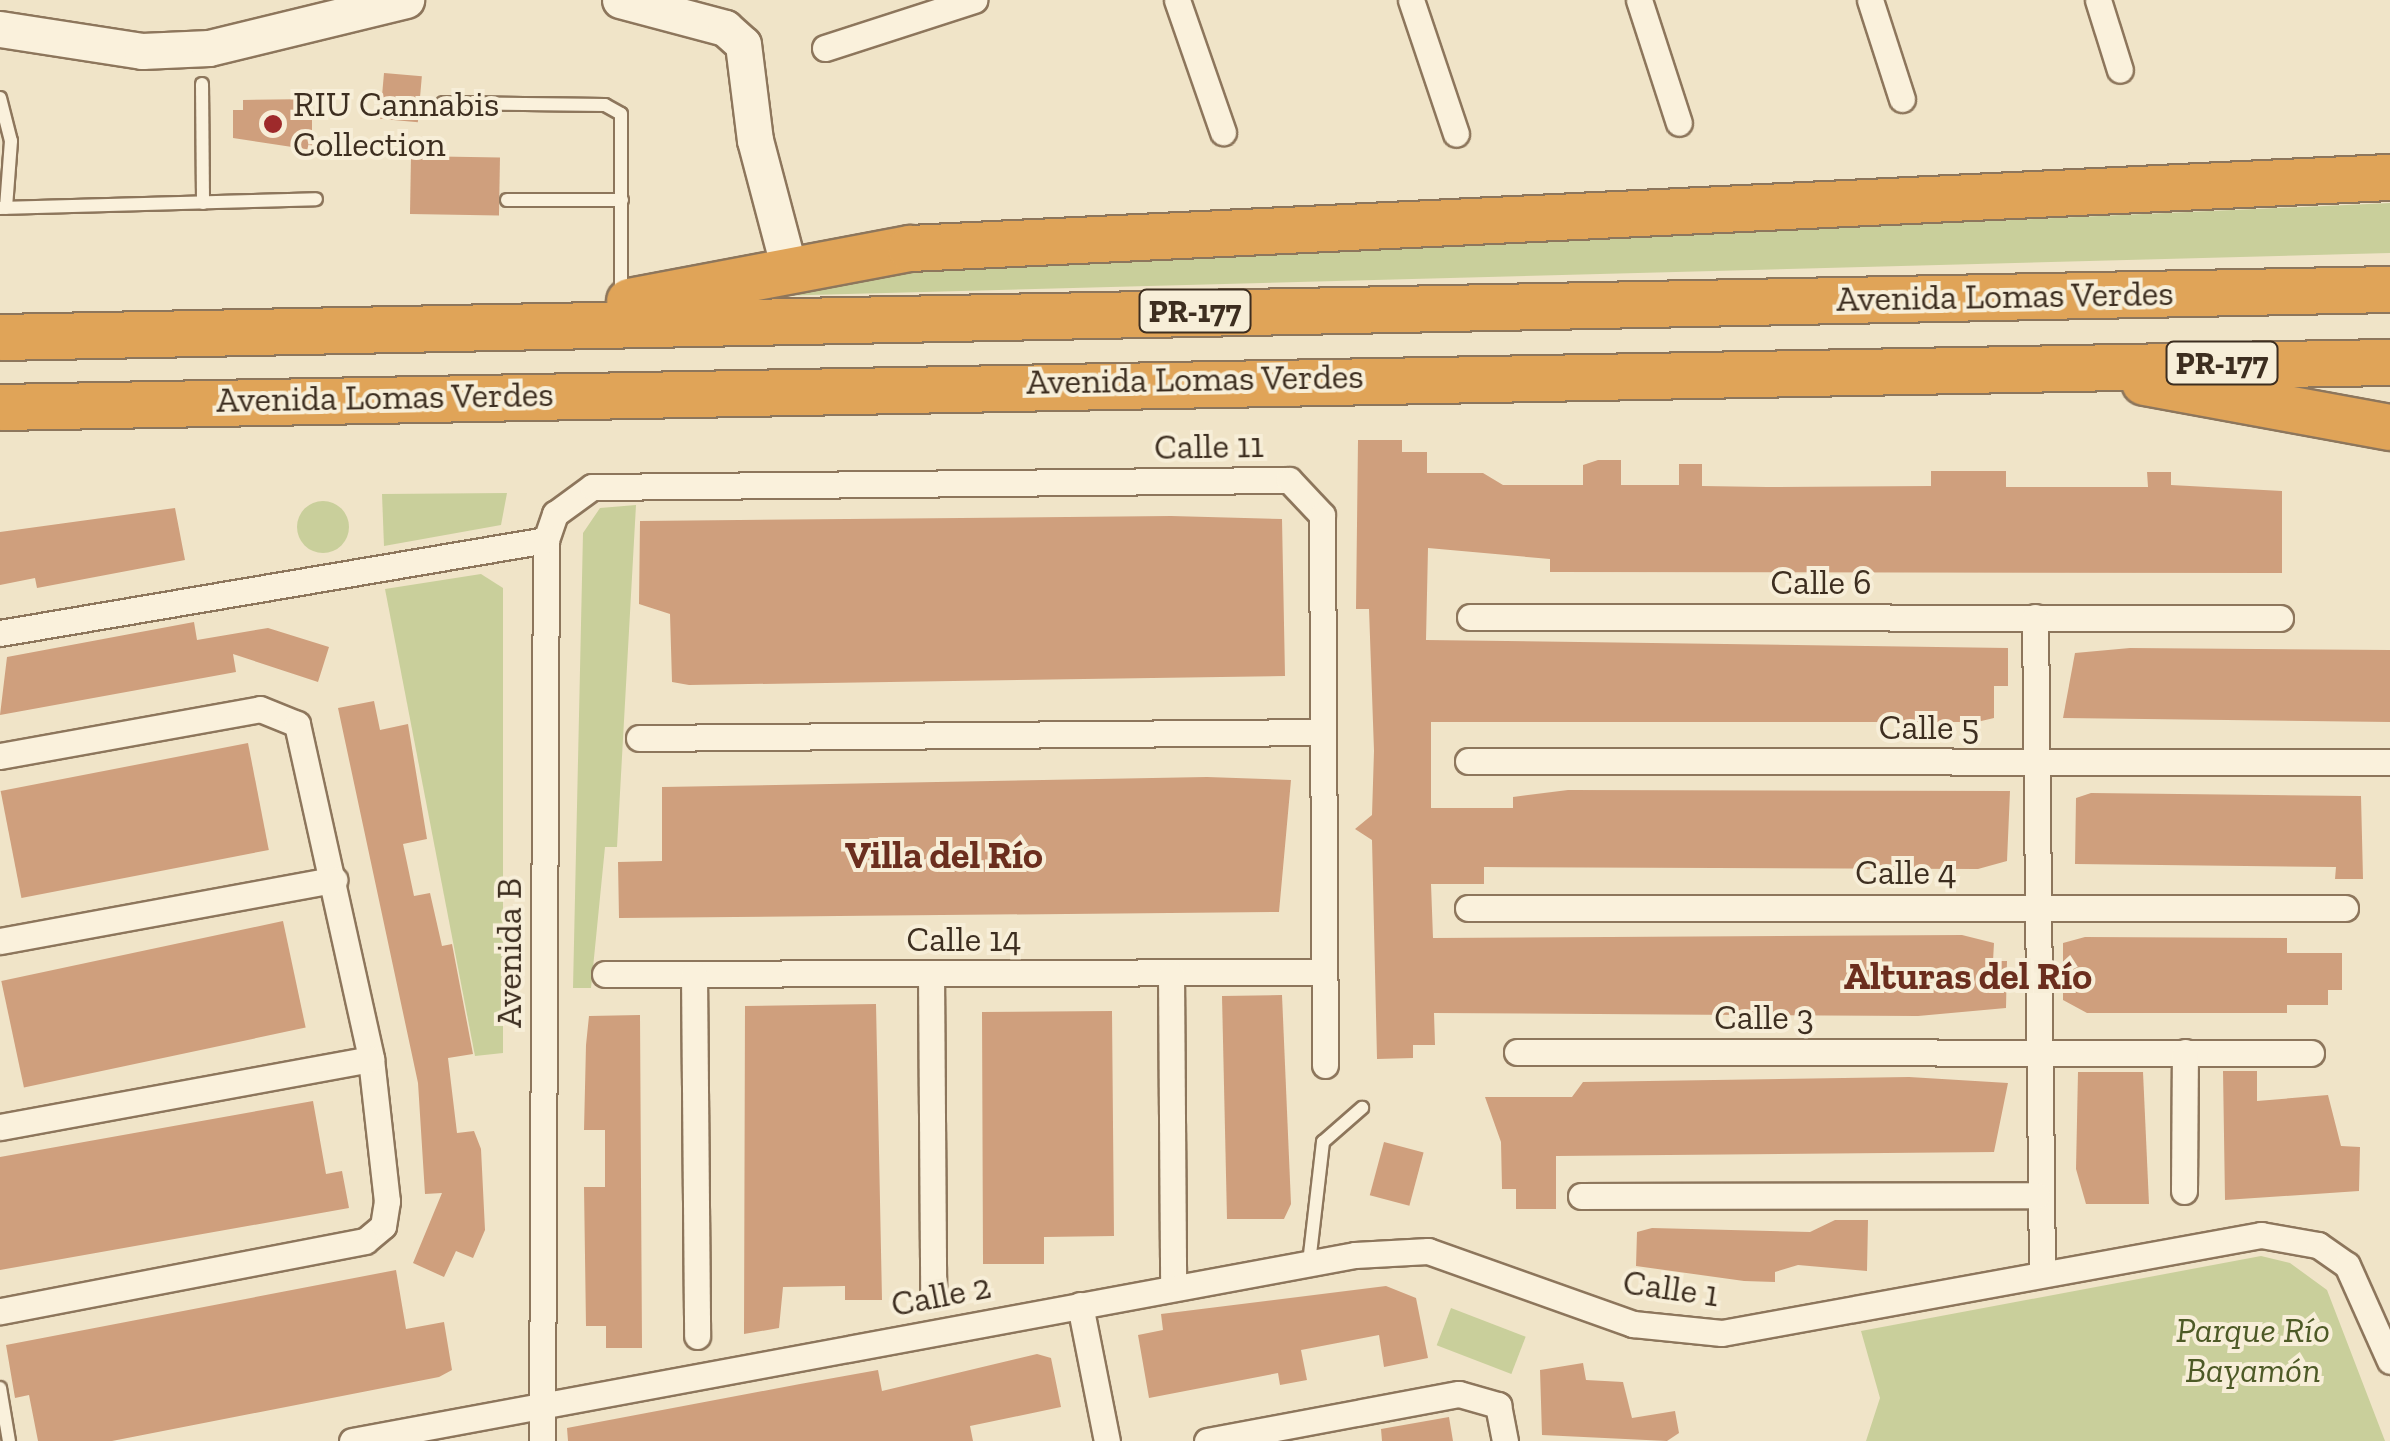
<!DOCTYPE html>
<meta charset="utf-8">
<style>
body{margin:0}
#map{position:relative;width:2390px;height:1441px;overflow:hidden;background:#f0e4c8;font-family:"Zilla Slab",serif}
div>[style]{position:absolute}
.green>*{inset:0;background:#c9cf9b;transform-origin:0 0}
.round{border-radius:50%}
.building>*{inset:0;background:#cf9f7d;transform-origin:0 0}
.roads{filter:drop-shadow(2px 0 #8d765c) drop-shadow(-2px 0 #8d765c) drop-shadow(0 2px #8d765c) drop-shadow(0 -2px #8d765c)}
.lane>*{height:12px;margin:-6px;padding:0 6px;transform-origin:6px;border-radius:6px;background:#faf1dc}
.street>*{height:25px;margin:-12.5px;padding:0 12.5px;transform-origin:12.5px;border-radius:12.5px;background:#faf1dc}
.secondary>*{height:35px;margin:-17.5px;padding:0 17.5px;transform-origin:17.5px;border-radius:17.5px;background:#faf1dc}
.highway>*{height:45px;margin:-22.5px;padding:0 22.5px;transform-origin:22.5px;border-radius:22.5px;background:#e0a458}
.dots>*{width:28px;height:28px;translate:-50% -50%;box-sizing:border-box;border:5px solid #f7eed8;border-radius:50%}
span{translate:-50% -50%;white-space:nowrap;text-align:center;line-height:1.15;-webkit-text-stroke:8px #f7eed8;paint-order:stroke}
.shield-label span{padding:2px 8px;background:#f7eed8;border:2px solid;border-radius:8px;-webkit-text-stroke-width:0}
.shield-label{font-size:32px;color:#3d2e20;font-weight:700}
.poi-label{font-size:35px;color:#3d2e20}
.left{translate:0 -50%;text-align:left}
.street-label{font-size:35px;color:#3d2e20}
.park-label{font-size:35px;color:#4d5a26;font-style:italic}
.neighbourhood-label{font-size:38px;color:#6b2e1e;font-weight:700}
</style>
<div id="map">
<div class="green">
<i style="clip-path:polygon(2390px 203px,2390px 253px,772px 296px,915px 269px)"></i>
<i style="clip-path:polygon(507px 493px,501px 525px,384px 546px,382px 494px)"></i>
<i class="round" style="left:297px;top:501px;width:52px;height:52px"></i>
<i style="clip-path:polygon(636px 505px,617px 847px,605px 847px,591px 988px,573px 988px,583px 533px,600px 508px)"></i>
<i style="clip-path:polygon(481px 574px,503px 588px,503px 1053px,475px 1056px,385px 589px)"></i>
<i style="clip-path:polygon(2261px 1256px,2290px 1263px,2327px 1290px,2385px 1441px,1866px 1441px,1880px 1398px,1861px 1331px)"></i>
<i style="left:1451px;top:1308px;width:80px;height:40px;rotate:21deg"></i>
</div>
<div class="building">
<i style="left:384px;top:73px;width:38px;height:46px;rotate:5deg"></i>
<i style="clip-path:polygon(312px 99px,312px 150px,233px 138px,233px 110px,243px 110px,243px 100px)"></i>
<i style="left:411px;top:156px;width:89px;height:58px;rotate:1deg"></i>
<i style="clip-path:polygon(1358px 440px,1402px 440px,1402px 452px,1427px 452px,1427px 473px,1483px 473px,1503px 485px,1583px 485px,1583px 465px,1598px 460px,1621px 460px,1621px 485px,1679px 485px,1679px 464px,1702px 464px,1702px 486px,1767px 487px,1931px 486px,1931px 471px,2006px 471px,2006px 487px,2148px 487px,2147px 472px,2171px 472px,2171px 485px,2282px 491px,2282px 573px,1550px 572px,1550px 559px,1428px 548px,1426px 640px,2008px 648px,2008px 686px,1994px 686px,1994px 718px,1977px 722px,1431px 722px,1431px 808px,1513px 808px,1513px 797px,1568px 790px,2010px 791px,2007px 861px,1978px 869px,1484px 867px,1484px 884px,1431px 884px,1433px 938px,1962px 935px,1994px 943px,1993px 961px,2007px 961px,2006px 1008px,1918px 1016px,1434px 1013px,1435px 1045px,1413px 1045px,1413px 1058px,1377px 1059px,1372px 840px,1355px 829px,1372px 815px,1374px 751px,1369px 609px,1356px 609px)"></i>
<i style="clip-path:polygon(175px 508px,185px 560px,37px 588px,35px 578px,0 585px,0 532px)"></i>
<i style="clip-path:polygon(1171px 516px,1282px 519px,1285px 676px,689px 685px,672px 682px,670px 614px,639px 604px,640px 521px)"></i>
<i style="clip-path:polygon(194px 622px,197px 640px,268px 628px,329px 647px,318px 682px,233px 654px,236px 672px,0 715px,7px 657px)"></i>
<i style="clip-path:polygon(2130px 648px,2390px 650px,2390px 722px,2063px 718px,2075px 653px)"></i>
<i style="clip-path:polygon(374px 701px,380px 730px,408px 724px,427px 839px,403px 844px,414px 896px,430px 893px,442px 946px,452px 944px,473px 1054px,448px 1058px,457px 1133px,474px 1131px,481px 1149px,485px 1230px,473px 1258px,456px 1251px,444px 1277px,413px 1263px,442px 1193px,425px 1194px,418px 1083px,338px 708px)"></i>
<i style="left:248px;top:743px;width:109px;height:252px;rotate:79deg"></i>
<i style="clip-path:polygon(1207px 777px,1291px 780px,1279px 912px,619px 918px,618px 862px,662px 861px,662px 787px)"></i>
<i style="clip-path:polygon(2091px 793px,2361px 796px,2363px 879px,2335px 879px,2336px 867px,2075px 864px,2076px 798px)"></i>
<i style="left:283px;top:921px;width:109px;height:288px;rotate:78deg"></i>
<i style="clip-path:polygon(2085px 937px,2287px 938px,2287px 953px,2342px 953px,2342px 990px,2328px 990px,2328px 1005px,2287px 1005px,2287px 1013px,2087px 1013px,2063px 1000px,2063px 943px)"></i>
<i style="clip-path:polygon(1282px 995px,1291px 1204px,1284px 1219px,1227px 1219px,1222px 996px)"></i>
<i style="clip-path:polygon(876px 1004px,882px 1300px,845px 1300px,845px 1286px,783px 1287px,779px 1328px,744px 1334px,745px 1006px)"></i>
<i style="clip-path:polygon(1112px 1011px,1114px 1236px,1044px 1237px,1044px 1264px,983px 1264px,982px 1012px)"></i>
<i style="clip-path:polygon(640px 1015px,642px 1348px,606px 1348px,606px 1326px,586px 1326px,584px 1187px,605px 1187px,605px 1130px,584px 1130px,586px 1045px,589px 1016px)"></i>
<i style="clip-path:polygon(2223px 1071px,2257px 1071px,2257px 1101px,2328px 1095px,2341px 1146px,2360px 1147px,2359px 1191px,2225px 1200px)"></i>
<i style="clip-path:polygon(2078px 1072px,2143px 1072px,2149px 1204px,2086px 1204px,2076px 1169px)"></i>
<i style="clip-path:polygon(1909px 1077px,2008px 1083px,1994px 1152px,1556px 1156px,1556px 1209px,1516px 1209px,1516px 1189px,1502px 1189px,1501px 1142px,1485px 1097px,1572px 1097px,1583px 1082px)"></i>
<i style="clip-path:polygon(313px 1101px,326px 1174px,342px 1171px,349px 1208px,0 1270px,0 1157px)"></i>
<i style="left:1384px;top:1142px;width:41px;height:55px;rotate:15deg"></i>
<i style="clip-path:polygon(1835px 1220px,1868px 1220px,1867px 1271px,1798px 1265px,1775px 1272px,1775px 1282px,1744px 1281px,1636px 1266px,1637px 1232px,1652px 1228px,1810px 1232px)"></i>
<i style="clip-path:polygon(396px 1270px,406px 1329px,444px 1322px,452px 1370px,439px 1377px,112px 1441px,38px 1441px,29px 1395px,15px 1398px,6px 1345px)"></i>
<i style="clip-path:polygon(1386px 1286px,1416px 1298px,1428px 1358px,1384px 1367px,1379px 1335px,1301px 1350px,1307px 1380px,1280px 1385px,1278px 1373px,1149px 1398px,1138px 1335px,1163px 1330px,1161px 1314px)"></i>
<i style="clip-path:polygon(1037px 1354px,1051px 1358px,1061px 1407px,970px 1426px,973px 1441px,568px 1441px,567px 1428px,800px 1384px,878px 1370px,882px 1391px)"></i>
<i style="clip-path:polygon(1583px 1363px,1586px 1380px,1623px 1382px,1632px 1418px,1675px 1411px,1679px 1433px,1667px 1441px,1542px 1435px,1540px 1370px)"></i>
<i style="clip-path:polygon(1449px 1417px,1453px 1441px,1382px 1441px,1381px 1429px)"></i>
</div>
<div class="roads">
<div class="lane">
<i style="left:202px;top:84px;width:119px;rotate:89.5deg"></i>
<i style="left:0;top:98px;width:44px;rotate:75.7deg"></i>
<i style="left:11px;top:141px;width:67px;rotate:94.3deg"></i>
<i style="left:443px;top:103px;width:162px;rotate:0.7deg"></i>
<i style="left:605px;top:105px;width:18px;rotate:29deg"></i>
<i style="left:621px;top:114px;width:181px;rotate:90deg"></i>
<i style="left:507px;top:200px;width:115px"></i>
<i style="left:0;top:208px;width:316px;rotate:-1.6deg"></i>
<i style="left:1309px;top:1263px;width:122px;rotate:-83.4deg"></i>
<i style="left:1323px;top:1142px;width:52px;rotate:-41.1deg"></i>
<i style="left:0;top:1388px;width:54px;rotate:80.4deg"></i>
</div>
<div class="street">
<i style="left:1177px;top:0;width:140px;rotate:70.8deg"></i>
<i style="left:1411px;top:0;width:141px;rotate:71.4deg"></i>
<i style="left:1639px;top:0;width:129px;rotate:72deg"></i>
<i style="left:1870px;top:0;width:104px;rotate:72.1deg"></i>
<i style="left:2098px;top:0;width:73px;rotate:72.6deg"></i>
<i style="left:825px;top:48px;width:157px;rotate:-17.9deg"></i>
<i style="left:1470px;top:617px;width:810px;rotate:0.07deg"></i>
<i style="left:2035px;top:617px;width:656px;rotate:89.39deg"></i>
<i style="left:0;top:633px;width:554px;rotate:-9.67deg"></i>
<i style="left:639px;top:738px;width:683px;rotate:-0.5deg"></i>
<i style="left:0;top:756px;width:264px;rotate:-10.2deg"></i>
<i style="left:260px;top:709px;width:40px;rotate:22deg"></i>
<i style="left:297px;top:724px;width:343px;rotate:77.5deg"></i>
<i style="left:371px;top:1059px;width:143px;rotate:83.6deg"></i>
<i style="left:387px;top:1201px;width:25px;rotate:99deg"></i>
<i style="left:383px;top:1226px;width:23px;rotate:140deg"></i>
<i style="left:365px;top:1241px;width:372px;rotate:169.1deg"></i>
<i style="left:1468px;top:761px;width:922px;rotate:0.06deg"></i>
<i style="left:1468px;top:908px;width:877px"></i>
<i style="left:0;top:941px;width:340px;rotate:-10.4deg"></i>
<i style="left:931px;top:973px;width:319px;rotate:89.6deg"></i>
<i style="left:605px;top:974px;width:718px;rotate:-0.16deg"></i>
<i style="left:694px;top:974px;width:362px;rotate:89.5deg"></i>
<i style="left:1171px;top:974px;width:314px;rotate:89.6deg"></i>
<i style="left:1517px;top:1052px;width:794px;rotate:0.07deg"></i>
<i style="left:0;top:1127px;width:377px;rotate:-10.4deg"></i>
<i style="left:2184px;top:1191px;width:139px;rotate:-89.6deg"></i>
<i style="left:1581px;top:1196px;width:456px;rotate:-0.1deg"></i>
<i style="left:1080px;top:1305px;width:139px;rotate:78.8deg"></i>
<i style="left:352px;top:1441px;width:1020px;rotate:-10.51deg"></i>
<i style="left:1355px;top:1255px;width:73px;rotate:-3.1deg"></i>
<i style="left:1428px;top:1251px;width:218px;rotate:19.6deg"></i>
<i style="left:1633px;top:1324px;width:89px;rotate:5.8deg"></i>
<i style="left:1722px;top:1333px;width:548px;rotate:-10.3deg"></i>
<i style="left:2261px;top:1235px;width:58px;rotate:10deg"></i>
<i style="left:2318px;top:1245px;width:35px;rotate:35deg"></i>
<i style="left:2347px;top:1265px;width:105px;rotate:65.9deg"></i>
<i style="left:542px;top:1441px;width:901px;rotate:-89.75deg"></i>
<i style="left:546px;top:540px;width:28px;rotate:-71deg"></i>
<i style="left:555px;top:514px;width:46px;rotate:-36.1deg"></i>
<i style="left:592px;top:487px;width:697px;rotate:-0.58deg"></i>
<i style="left:1289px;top:480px;width:48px;rotate:46.7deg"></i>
<i style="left:1322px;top:515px;width:550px;rotate:89.69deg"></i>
<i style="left:1207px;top:1441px;width:256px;rotate:-10.6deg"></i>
<i style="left:1459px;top:1394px;width:41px;rotate:15.8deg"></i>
<i style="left:1498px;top:1405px;width:37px;rotate:79deg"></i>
</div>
<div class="secondary">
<i style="left:620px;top:0;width:109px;rotate:14.9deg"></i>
<i style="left:725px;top:28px;width:24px;rotate:42deg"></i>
<i style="left:743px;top:44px;width:97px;rotate:82.9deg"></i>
<i style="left:755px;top:140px;width:133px;rotate:75.2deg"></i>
<i style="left:0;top:29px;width:144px;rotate:8.8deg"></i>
<i style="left:142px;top:51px;width:67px;rotate:-2.6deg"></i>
<i style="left:209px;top:48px;width:203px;rotate:-13.7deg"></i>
</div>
<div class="highway">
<i style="left:629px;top:301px;width:286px;rotate:-10.7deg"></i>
<i style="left:910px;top:248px;width:1482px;rotate:-2.75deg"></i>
<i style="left:0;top:337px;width:2390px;rotate:-1.15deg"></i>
<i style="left:2144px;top:382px;width:250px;rotate:10.4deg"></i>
<i style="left:0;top:407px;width:2390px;rotate:-1.08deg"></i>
</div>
</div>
<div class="dots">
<i style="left:273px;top:124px;background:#9e2a2b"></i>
</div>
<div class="shield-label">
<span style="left:1195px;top:311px">PR-177</span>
<span style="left:2222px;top:363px">PR-177</span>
</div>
<div class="poi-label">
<span class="left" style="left:293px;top:124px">RIU Cannabis<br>Collection</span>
</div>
<div class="street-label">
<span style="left:2005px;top:296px;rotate:-1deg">Avenida Lomas Verdes</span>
<span style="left:1195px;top:379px;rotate:-1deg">Avenida Lomas Verdes</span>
<span style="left:385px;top:397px;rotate:-1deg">Avenida Lomas Verdes</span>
<span style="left:1209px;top:446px;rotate:-1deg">Calle 11</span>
<span style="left:1821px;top:582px">Calle 6</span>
<span style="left:1929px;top:727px">Calle 5</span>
<span style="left:1906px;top:872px">Calle 4</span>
<span style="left:964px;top:939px">Calle 14</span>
<span style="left:509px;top:953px;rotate:-90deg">Avenida B</span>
<span style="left:1764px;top:1017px">Calle 3</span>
<span style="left:1671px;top:1288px;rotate:8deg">Calle 1</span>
<span style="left:941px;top:1295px;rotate:-11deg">Calle 2</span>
</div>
<div class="park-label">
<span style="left:2253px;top:1350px">Parque Río<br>Bayamón</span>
</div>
<div class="neighbourhood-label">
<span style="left:944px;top:856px">Villa del Río</span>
<span style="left:1968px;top:977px">Alturas del Río</span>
</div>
</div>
